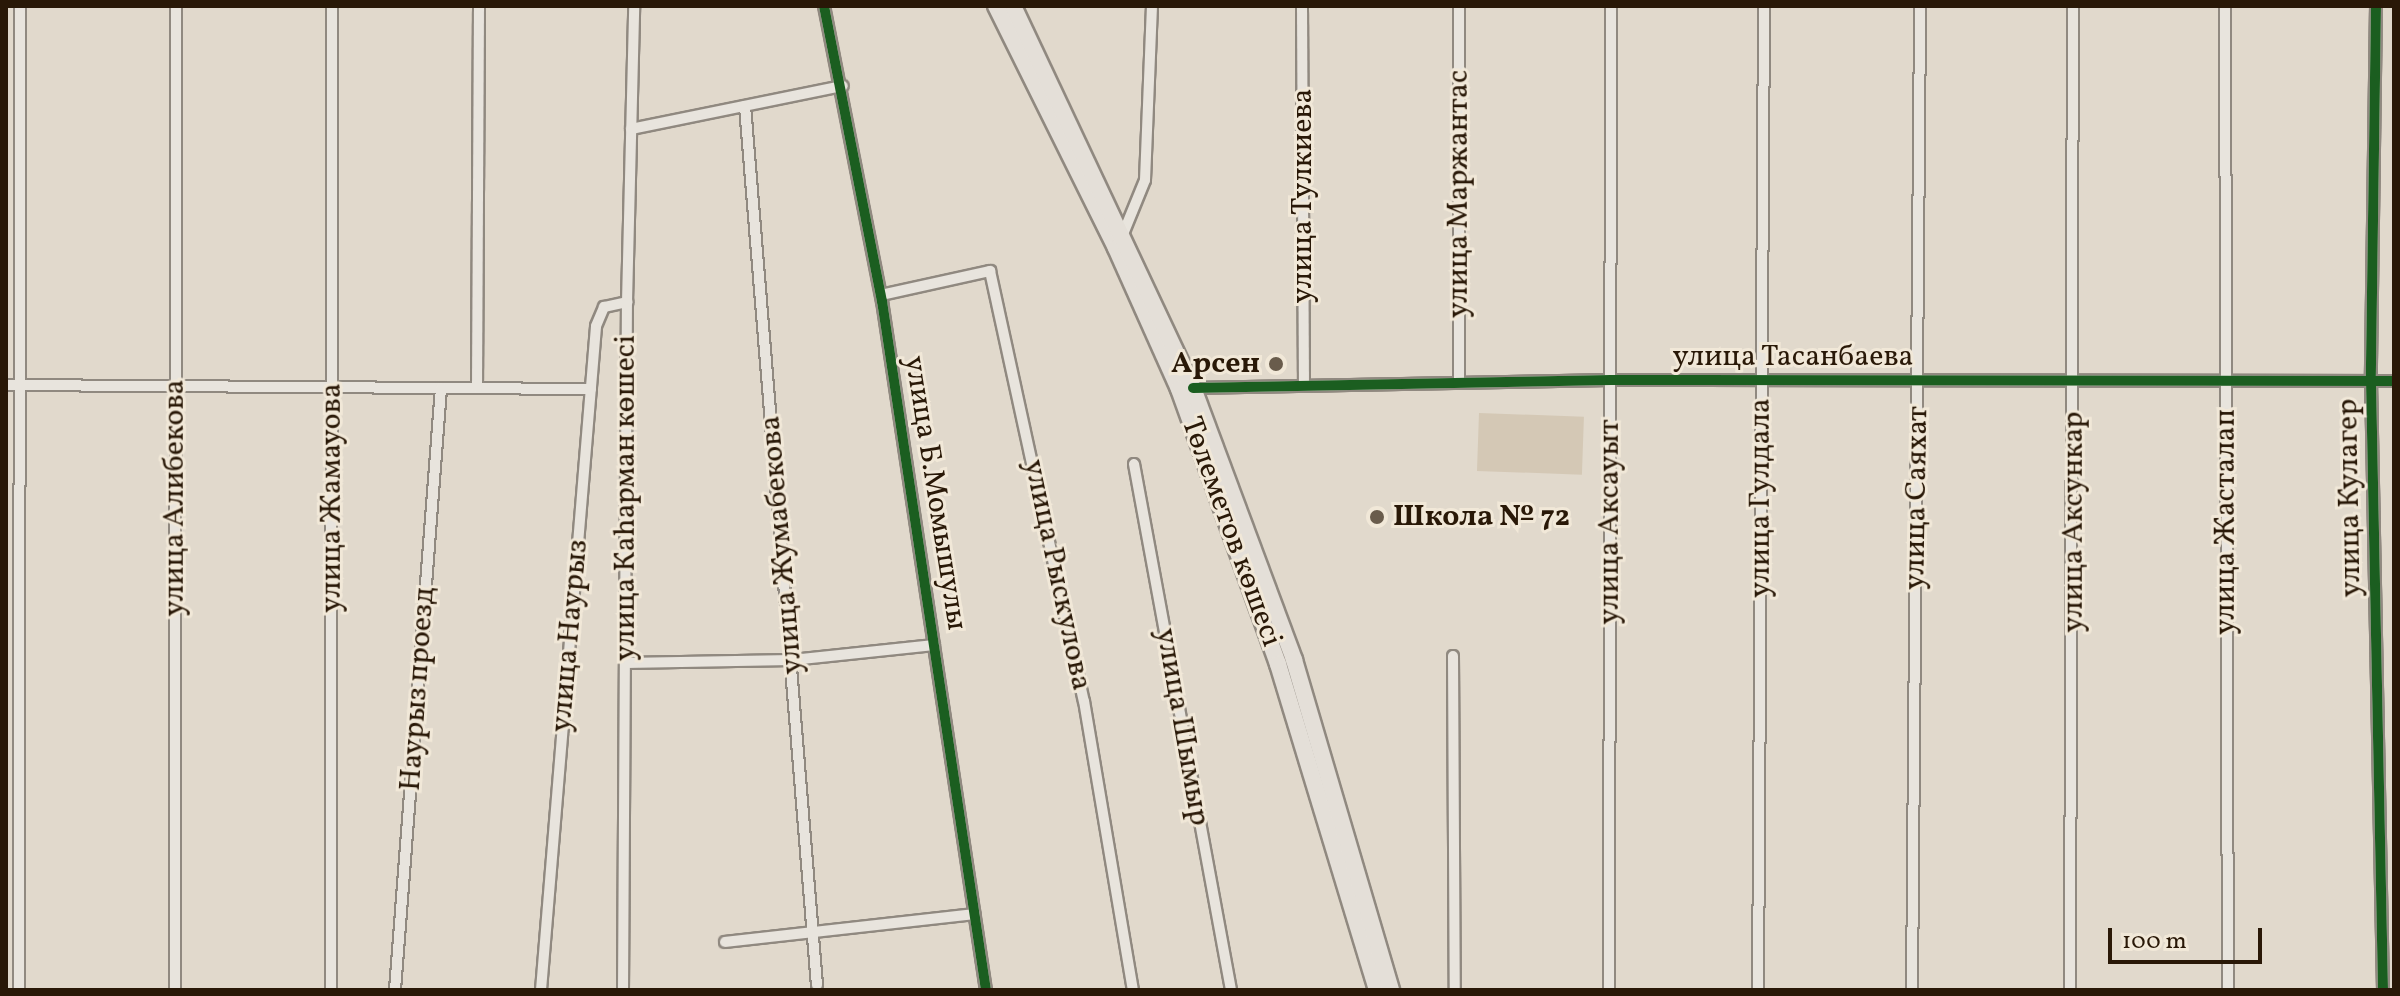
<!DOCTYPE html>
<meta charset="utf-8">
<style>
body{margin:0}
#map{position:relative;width:2400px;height:996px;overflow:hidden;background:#e1d9cc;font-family:Vollkorn,serif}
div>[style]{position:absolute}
.green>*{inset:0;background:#d4c8b5;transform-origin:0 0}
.roads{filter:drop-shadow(2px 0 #908980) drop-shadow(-2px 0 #908980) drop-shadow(0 2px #908980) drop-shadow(0 -2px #908980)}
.minor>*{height:10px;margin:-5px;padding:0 5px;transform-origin:5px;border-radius:5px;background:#e8e4dd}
.primary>*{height:16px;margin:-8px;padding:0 8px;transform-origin:8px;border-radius:8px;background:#e4dfd8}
.cycleway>*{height:10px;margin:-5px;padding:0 5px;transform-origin:5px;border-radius:5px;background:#1b5e20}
.dots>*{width:22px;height:22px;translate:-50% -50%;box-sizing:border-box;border:4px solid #f1e8d8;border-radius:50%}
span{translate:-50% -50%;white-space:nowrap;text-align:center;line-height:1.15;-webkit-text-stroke:6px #f1e8d8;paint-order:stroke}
.street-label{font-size:30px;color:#291807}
.poi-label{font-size:30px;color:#291807;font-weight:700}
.right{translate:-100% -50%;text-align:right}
.left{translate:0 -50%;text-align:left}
.frame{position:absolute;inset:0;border:8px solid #291807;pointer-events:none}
.scale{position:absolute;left:2108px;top:928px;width:154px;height:36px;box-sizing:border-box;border:4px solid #291807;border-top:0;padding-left:10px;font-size:24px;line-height:28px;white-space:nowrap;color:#291807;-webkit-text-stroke:6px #f1e8d8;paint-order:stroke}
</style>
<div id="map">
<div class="green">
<i style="left:1479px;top:413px;width:105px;height:58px;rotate:2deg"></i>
</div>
<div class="roads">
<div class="minor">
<i style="left:824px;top:6px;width:301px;rotate:78.9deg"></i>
<i style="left:882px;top:301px;width:697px;rotate:81.42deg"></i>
<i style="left:1302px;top:6px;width:379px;rotate:89.7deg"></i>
<i style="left:2225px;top:6px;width:984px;rotate:89.83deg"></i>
<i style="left:2376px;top:6px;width:375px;rotate:90.8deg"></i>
<i style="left:2371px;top:381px;width:609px;rotate:88.87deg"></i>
<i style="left:745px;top:106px;width:882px;rotate:85.32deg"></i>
<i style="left:631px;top:129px;width:216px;rotate:-11.5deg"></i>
<i style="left:1123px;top:234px;width:58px;rotate:-67.8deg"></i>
<i style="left:1145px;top:180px;width:174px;rotate:-87.7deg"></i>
<i style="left:881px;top:295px;width:112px;rotate:-12.4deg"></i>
<i style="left:990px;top:271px;width:440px;rotate:77.7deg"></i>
<i style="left:1084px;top:701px;width:293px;rotate:80.4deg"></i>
<i style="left:1459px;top:383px;width:377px;rotate:-90deg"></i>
<i style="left:6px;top:385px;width:585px;rotate:0.39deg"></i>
<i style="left:477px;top:388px;width:382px;rotate:-89.7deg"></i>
<i style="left:1193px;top:388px;width:418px;rotate:-1.1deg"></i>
<i style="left:1611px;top:380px;width:783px;rotate:0.07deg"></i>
<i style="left:1134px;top:464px;width:535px;rotate:79.55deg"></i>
<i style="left:1453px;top:656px;width:334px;rotate:89.7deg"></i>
<i style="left:625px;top:663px;width:167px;rotate:-1deg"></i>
<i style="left:792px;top:660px;width:143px;rotate:-6deg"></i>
<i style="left:725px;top:942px;width:251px;rotate:-6.4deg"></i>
<i style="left:19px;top:990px;width:984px;rotate:-89.94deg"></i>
<i style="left:175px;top:990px;width:984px;rotate:-89.94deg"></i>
<i style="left:331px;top:990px;width:984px;rotate:-89.94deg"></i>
<i style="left:395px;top:990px;width:604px;rotate:-85.63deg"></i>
<i style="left:541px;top:990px;width:666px;rotate:-85.26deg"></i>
<i style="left:596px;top:326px;width:21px;rotate:-67deg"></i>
<i style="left:604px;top:307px;width:24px;rotate:-12deg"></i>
<i style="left:623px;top:990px;width:688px;rotate:-89.67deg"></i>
<i style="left:627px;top:302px;width:296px;rotate:-88.6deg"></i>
<i style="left:1609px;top:990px;width:984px;rotate:-89.88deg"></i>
<i style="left:1758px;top:990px;width:984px;rotate:-89.65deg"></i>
<i style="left:1912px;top:990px;width:984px;rotate:-89.53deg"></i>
<i style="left:2070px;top:990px;width:984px;rotate:-89.83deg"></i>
</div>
<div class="primary">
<i style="left:996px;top:6px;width:270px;rotate:63.6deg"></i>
<i style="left:1116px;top:248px;width:154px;rotate:65.9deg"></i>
<i style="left:1179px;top:389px;width:292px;rotate:70.2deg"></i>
<i style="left:1278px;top:664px;width:341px;rotate:73.1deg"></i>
<i style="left:1013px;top:6px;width:422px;rotate:64.8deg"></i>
<i style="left:1193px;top:388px;width:290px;rotate:69.6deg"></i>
<i style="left:1294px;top:660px;width:344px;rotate:73.6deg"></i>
</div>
</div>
<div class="cycleway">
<i style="left:824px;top:6px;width:301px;rotate:78.9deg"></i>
<i style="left:882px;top:301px;width:697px;rotate:81.42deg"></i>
<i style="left:2376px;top:6px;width:375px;rotate:90.8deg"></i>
<i style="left:2371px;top:381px;width:609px;rotate:88.87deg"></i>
<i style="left:1193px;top:388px;width:418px;rotate:-1.1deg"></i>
<i style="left:1611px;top:380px;width:783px;rotate:0.07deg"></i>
</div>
<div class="dots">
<i style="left:1276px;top:364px;background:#695c4c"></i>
<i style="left:1377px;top:517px;background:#695c4c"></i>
</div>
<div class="street-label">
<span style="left:1459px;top:194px;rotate:-90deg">улица Маржантас</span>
<span style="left:1303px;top:196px;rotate:-90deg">улица Тулкиева</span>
<span style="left:1793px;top:357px">улица Тасанбаева</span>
<span style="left:935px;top:493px;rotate:81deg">улица Б.Момышулы</span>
<span style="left:175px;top:498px;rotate:-90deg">улица Алибекова</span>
<span style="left:332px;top:498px;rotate:-90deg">улица Жамауова</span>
<span style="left:626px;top:498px;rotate:-90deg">улица Каһарман көшесі</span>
<span style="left:1761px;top:498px;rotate:-90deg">улица Гулдала</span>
<span style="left:1917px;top:498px;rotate:-89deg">улица Саяхат</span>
<span style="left:2350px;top:498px;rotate:-91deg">улица Кулагер</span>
<span style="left:1610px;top:522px;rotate:-90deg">улица Аксауыт</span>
<span style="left:2074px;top:522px;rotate:-90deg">улица Аксункар</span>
<span style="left:2226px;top:522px;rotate:-90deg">улица Жасталап</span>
<span style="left:1231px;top:532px;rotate:70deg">Төлеметов көшесі</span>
<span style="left:782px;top:545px;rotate:-95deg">улица Жумабекова</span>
<span style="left:1057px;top:575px;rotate:78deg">улица Рыскулова</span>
<span style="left:570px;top:636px;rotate:-85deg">улица Наурыз</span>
<span style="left:418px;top:689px;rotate:-86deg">Наурыз проезд</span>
<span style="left:1182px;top:727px;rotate:80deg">улица Шымыр</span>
</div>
<div class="poi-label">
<span class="right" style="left:1260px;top:364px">Арсен</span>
<span class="left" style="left:1393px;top:517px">Школа № 72</span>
</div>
<div class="frame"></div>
<div class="scale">100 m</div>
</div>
